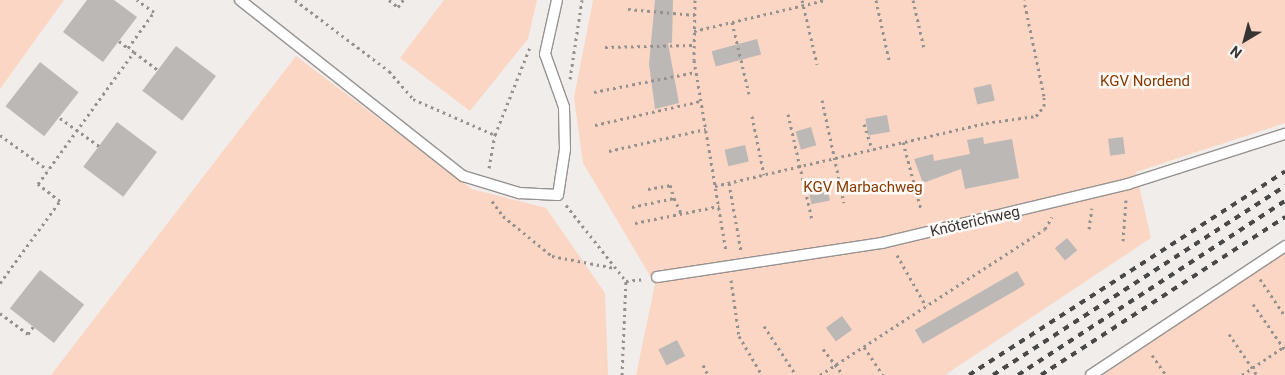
<!DOCTYPE html>
<meta charset="utf-8">
<style>
body{margin:0}
#map{position:relative;width:1285px;height:375px;overflow:hidden;background:#f1edea;font-family:Roboto,sans-serif}
div>[style]{position:absolute}
.green>*{inset:0;background:#fcd6c4}
.building>*{inset:0;background:#bcb8b6;transform-origin:0 0}
.path>*{height:3px;margin-top:-1.5px;transform-origin:0;background:repeating-linear-gradient(90deg,#94918f 0 2.5px,transparent 0 6.5px)}
.roads{filter:drop-shadow(1px 0 #969290) drop-shadow(-1px 0 #969290) drop-shadow(0 1px #969290) drop-shadow(0 -1px #969290)}
.service>*{height:10px;margin:-5px;padding:0 5px;transform-origin:5px;border-radius:5px;background:#fff}
.rail>*{height:4px;margin-top:-2px;transform-origin:0;background:repeating-linear-gradient(90deg,#4b4948 0 6px,transparent 0 12px)}
span{translate:-50% -50%;white-space:nowrap;text-align:center;line-height:1.15;-webkit-text-stroke:5px #fefaf8;paint-order:stroke}
.park-label{font-size:15px;color:#883900}
.street-label{font-size:15px;color:#373534}
.north{position:absolute;left:1220px;top:15px;width:50px;height:50px;-webkit-text-stroke:4px #fefaf8;paint-order:stroke;rotate:217deg;font-size:14px;font-weight:700;line-height:20px;text-align:center;color:#373534}
.north::after{content:'';display:block;margin:auto;width:18px;height:22px;background:#373534;clip-path:polygon(50% 0,100% 100%,50% 72%,0 100%)}
</style>
<div id="map">
<div class="green">
<i style="clip-path:polygon(0 0,64px 0,0 89px)"></i>
<i style="clip-path:polygon(444px 0,537px 0,528px 39px,470px 111px,400px 58px)"></i>
<i style="clip-path:polygon(593px 0,1285px 0,1285px 123px,1136px 172px,1151px 238px,945px 375px,636px 375px,655px 284px,583px 163px,574px 98px)"></i>
<i style="clip-path:polygon(296px 56px,472px 189px,546px 208px,605px 293px,608px 375px,51px 375px)"></i>
<i style="clip-path:polygon(1285px 252px,1285px 375px,1103px 375px,1253px 274px)"></i>
</div>
<div class="building">
<i style="clip-path:polygon(87px 0,114px 0,137px 17px,103px 62px,63px 32px)"></i>
<i style="clip-path:polygon(655px 0,673px 0,672px 43px,668px 43px,679px 103px,655px 109px,649px 64px)"></i>
<i style="left:757px;top:39px;width:16px;height:47px;rotate:75deg"></i>
<i style="left:176px;top:46px;width:50px;height:56px;rotate:37deg"></i>
<i style="left:40px;top:62px;width:49px;height:56px;rotate:38deg"></i>
<i style="left:991px;top:84px;width:17px;height:18px;rotate:77deg"></i>
<i style="left:887px;top:115px;width:17px;height:22px;rotate:80deg"></i>
<i style="left:117px;top:122px;width:50px;height:56px;rotate:37deg"></i>
<i style="left:811px;top:127px;width:19px;height:16px;rotate:74deg"></i>
<i style="clip-path:polygon(983px 137px,984px 144px,1012px 139px,1019px 178px,965px 189px,961px 169px,923px 183px,914px 159px,933px 154px,934px 161px,970px 154px,967px 140px)"></i>
<i style="left:1123px;top:137px;width:17px;height:15px;rotate:83deg"></i>
<i style="left:745px;top:145px;width:17px;height:21px;rotate:77deg"></i>
<i style="left:826px;top:180px;width:21px;height:19px;rotate:79deg"></i>
<i style="left:1067px;top:238px;width:16px;height:16px;rotate:50deg"></i>
<i style="left:40px;top:270px;width:56px;height:49px;rotate:38deg"></i>
<i style="left:1017px;top:271px;width:16px;height:118px;rotate:60deg"></i>
<i style="left:842px;top:316px;width:17px;height:20px;rotate:54deg"></i>
<i style="left:677px;top:340px;width:18px;height:21px;rotate:63deg"></i>
</div>
<div class="path">
<i style="left:295px;top:0;width:118px;rotate:37.1deg"></i>
<i style="left:389px;top:71px;width:37px;rotate:49deg"></i>
<i style="left:413px;top:99px;width:90px;rotate:23.7deg"></i>
<i style="left:389px;top:0;width:11px;rotate:38deg"></i>
<i style="left:398px;top:7px;width:9px;rotate:-54deg"></i>
<i style="left:695px;top:0;width:60px;rotate:91deg"></i>
<i style="left:694px;top:60px;width:195px;rotate:80.5deg"></i>
<i style="left:802px;top:0;width:66px;rotate:76.8deg"></i>
<i style="left:876px;top:0;width:61px;rotate:77.8deg"></i>
<i style="left:913px;top:0;width:49px;rotate:77.1deg"></i>
<i style="left:628px;top:9px;width:67px;rotate:5.1deg"></i>
<i style="left:732px;top:22px;width:74px;rotate:76.7deg"></i>
<i style="left:694px;top:31px;width:135px;rotate:-13.3deg"></i>
<i style="left:119px;top:41px;width:11px;rotate:38deg"></i>
<i style="left:605px;top:47px;width:89px;rotate:-1.3deg"></i>
<i style="left:134px;top:52px;width:30px;rotate:37deg"></i>
<i style="left:570px;top:79px;width:80px;rotate:-81.4deg"></i>
<i style="left:594px;top:92px;width:104px;rotate:-11.1deg"></i>
<i style="left:822px;top:100px;width:105px;rotate:77.9deg"></i>
<i style="left:788px;top:114px;width:109px;rotate:77.2deg"></i>
<i style="left:752px;top:116px;width:60px;rotate:78.5deg"></i>
<i style="left:60px;top:118px;width:48px;rotate:35.7deg"></i>
<i style="left:864px;top:124px;width:26px;rotate:72deg"></i>
<i style="left:595px;top:125px;width:109px;rotate:-12.8deg"></i>
<i style="left:0;top:135px;width:59px;rotate:36.1deg"></i>
<i style="left:903px;top:142px;width:69px;rotate:75deg"></i>
<i style="left:609px;top:151px;width:99px;rotate:-12.8deg"></i>
<i style="left:489px;top:168px;width:34px;rotate:-80deg"></i>
<i style="left:495px;top:135px;width:95px;rotate:-68.3deg"></i>
<i style="left:729px;top:183px;width:69px;rotate:80deg"></i>
<i style="left:715px;top:186px;width:278px;rotate:-13.1deg"></i>
<i style="left:986px;top:123px;width:50px;rotate:-8deg"></i>
<i style="left:1036px;top:116px;width:13px;rotate:-51deg"></i>
<i style="left:1044px;top:106px;width:10px;rotate:-90deg"></i>
<i style="left:1044px;top:96px;width:98px;rotate:-101.8deg"></i>
<i style="left:648px;top:189px;width:22px;rotate:-10deg"></i>
<i style="left:670px;top:185px;width:14px;rotate:73deg"></i>
<i style="left:492px;top:201px;width:19px;rotate:54deg"></i>
<i style="left:503px;top:216px;width:63px;rotate:39.2deg"></i>
<i style="left:552px;top:256px;width:64px;rotate:10.8deg"></i>
<i style="left:566px;top:205px;width:97px;rotate:51.7deg"></i>
<i style="left:626px;top:281px;width:19px;rotate:-6deg"></i>
<i style="left:632px;top:207px;width:43px;rotate:-12.1deg"></i>
<i style="left:674px;top:198px;width:17px;rotate:65deg"></i>
<i style="left:635px;top:223px;width:86px;rotate:-11.4deg"></i>
<i style="left:1089px;top:229px;width:21px;rotate:-82deg"></i>
<i style="left:1123px;top:241px;width:41px;rotate:-85.8deg"></i>
<i style="left:897px;top:255px;width:59px;rotate:60.4deg"></i>
<i style="left:1260px;top:279px;width:45px;rotate:56deg"></i>
<i style="left:731px;top:280px;width:57px;rotate:81.9deg"></i>
<i style="left:739px;top:336px;width:45px;rotate:59.5deg"></i>
<i style="left:0;top:283px;width:102px;rotate:-53.8deg"></i>
<i style="left:60px;top:201px;width:28px;rotate:-142deg"></i>
<i style="left:38px;top:184px;width:163px;rotate:-54deg"></i>
<i style="left:134px;top:52px;width:7px;rotate:-146deg"></i>
<i style="left:128px;top:48px;width:44px;rotate:-54.2deg"></i>
<i style="left:154px;top:12px;width:21px;rotate:-145deg"></i>
<i style="left:1253px;top:304px;width:56px;rotate:55.2deg"></i>
<i style="left:0;top:313px;width:35px;rotate:37deg"></i>
<i style="left:28px;top:334px;width:9px;rotate:-54deg"></i>
<i style="left:764px;top:326px;width:59px;rotate:56.9deg"></i>
<i style="left:1229px;top:334px;width:50px;rotate:55.7deg"></i>
<i style="left:864px;top:347px;width:34px;rotate:56deg"></i>
<i style="left:823px;top:349px;width:33px;rotate:52deg"></i>
<i style="left:1152px;top:355px;width:24px;rotate:55deg"></i>
<i style="left:703px;top:365px;width:11px;rotate:63deg"></i>
<i style="left:622px;top:375px;width:94px;rotate:-87.6deg"></i>
<i style="left:820px;top:375px;width:268px;rotate:-33deg"></i>
<i style="left:1045px;top:229px;width:14px;rotate:-60deg"></i>
<i style="left:1242px;top:375px;width:52px;rotate:-34deg"></i>
</div>
<div class="roads">
<div class="service">
<i style="left:240px;top:0;width:284px;rotate:38.3deg"></i>
<i style="left:463px;top:176px;width:59px;rotate:16.9deg"></i>
<i style="left:519px;top:193px;width:39px;rotate:3deg"></i>
<i style="left:558px;top:195px;width:47px;rotate:-81.3deg"></i>
<i style="left:565px;top:149px;width:42px;rotate:-91.4deg"></i>
<i style="left:564px;top:107px;width:56px;rotate:-109.7deg"></i>
<i style="left:545px;top:54px;width:55px;rotate:-77.5deg"></i>
<i style="left:657px;top:277px;width:228px;rotate:-8.6deg"></i>
<i style="left:882px;top:243px;width:253px;rotate:-13.5deg"></i>
<i style="left:1128px;top:184px;width:165px;rotate:-17.7deg"></i>
<i style="left:1091px;top:375px;width:233px;rotate:-33.6deg"></i>
</div>
</div>
<div class="rail">
<i style="left:969px;top:375px;width:376px;rotate:-32.8deg"></i>
<i style="left:993px;top:375px;width:348px;rotate:-32.9deg"></i>
<i style="left:1018px;top:375px;width:319px;rotate:-33.1deg"></i>
<i style="left:1041px;top:375px;width:291px;rotate:-32.9deg"></i>
</div>
<div class="park-label">
<span style="left:1145px;top:82px">KGV Nordend</span>
<span style="left:863px;top:188px">KGV Marbachweg</span>
</div>
<div class="street-label">
<span style="left:975px;top:222px;rotate:-13deg">Knöterichweg</span>
</div>
<div class="north">N</div>
</div>
